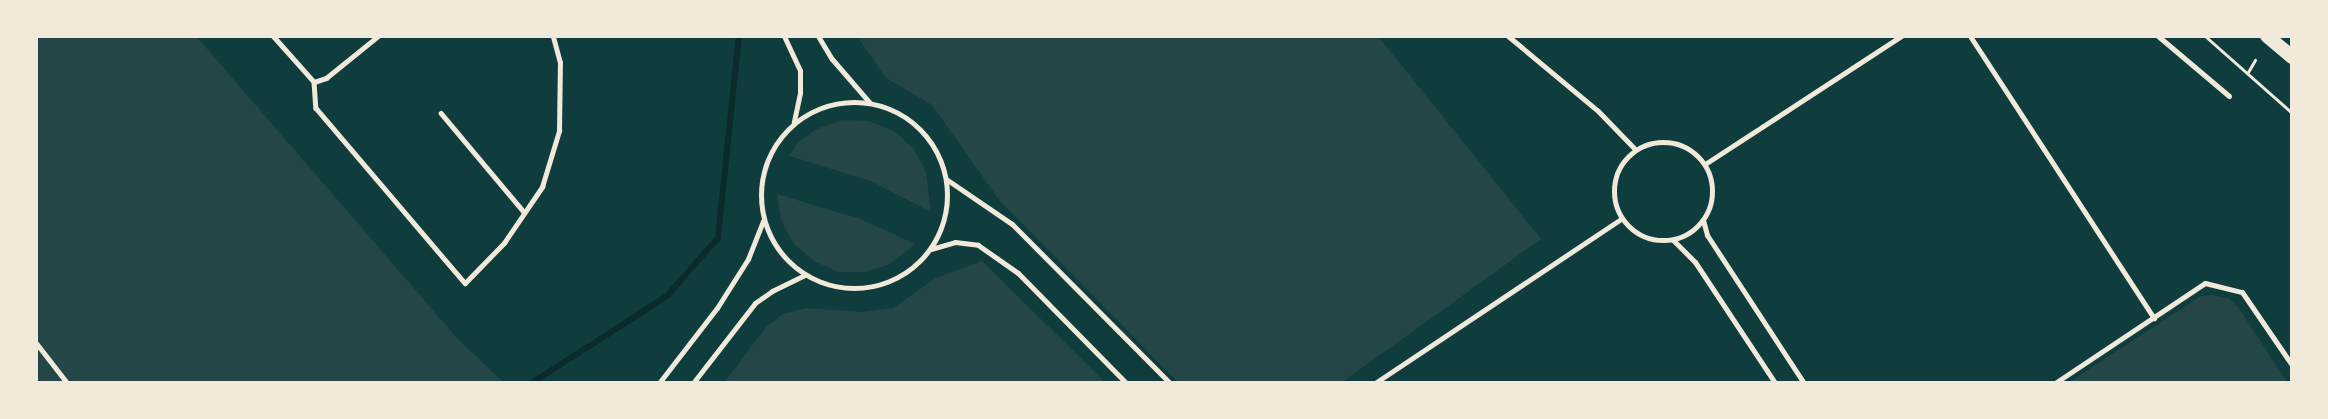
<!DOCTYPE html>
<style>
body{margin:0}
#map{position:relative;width:2328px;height:419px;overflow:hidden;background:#0f3d3e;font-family:Barlow,sans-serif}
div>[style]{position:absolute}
.green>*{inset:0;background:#244646}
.stream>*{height:5.5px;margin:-2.75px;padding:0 2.75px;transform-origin:2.75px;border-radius:2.75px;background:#0a2a2b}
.path>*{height:3px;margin:-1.5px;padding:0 1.5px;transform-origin:1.5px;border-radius:1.5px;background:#f1e9da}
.pedestrian>*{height:4.5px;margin:-2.25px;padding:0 2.25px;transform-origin:2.25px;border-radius:2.25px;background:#f1e9da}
.minor>*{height:5px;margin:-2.5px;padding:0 2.5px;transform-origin:2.5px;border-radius:2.5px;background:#f1e9da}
.minor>.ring{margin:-2.5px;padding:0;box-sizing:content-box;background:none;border:5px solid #f1e9da;border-radius:50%}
.trunk>*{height:14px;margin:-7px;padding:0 7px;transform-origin:7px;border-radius:7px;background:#f1e9da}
span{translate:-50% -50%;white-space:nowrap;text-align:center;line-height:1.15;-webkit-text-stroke:4px #f1e9da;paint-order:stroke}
.frame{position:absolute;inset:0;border:38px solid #f1e9da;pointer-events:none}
</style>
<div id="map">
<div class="green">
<i style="clip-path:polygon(36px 36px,196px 36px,456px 337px,504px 383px,36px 383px)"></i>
<i style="clip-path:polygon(857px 36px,1378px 36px,1541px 239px,1341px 383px,1179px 383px,1000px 201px,932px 105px,886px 78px)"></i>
<i style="clip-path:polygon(843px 120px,869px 121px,894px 131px,914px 149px,926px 172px,931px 212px,871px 181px,789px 156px,798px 142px,817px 129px)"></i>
<i style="clip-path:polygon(777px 194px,860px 219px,915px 244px,890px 264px,865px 272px,838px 272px,814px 261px,794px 244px,781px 220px)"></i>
<i style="clip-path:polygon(982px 261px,1106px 383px,724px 383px,766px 327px,783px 314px,806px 308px,861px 312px,893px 308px,936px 278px)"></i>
<i style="clip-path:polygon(2212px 295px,2229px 299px,2238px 307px,2288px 383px,2068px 383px,2201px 296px)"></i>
</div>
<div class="stream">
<i style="left:532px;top:383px;width:161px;rotate:-32.8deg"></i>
<i style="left:667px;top:296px;width:77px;rotate:-48.7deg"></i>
<i style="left:718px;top:238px;width:203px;rotate:-84.1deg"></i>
</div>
<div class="path">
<i style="left:2205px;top:36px;width:116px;rotate:41.5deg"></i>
<i style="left:2248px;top:72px;width:14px;rotate:-60deg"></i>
</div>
<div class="pedestrian">
<i style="left:314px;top:82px;width:26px;rotate:86deg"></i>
<i style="left:316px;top:108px;width:230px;rotate:49.6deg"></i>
<i style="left:465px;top:283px;width:56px;rotate:-45.7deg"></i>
<i style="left:504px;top:243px;width:68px;rotate:-55.8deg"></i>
<i style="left:542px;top:187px;width:59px;rotate:-73.1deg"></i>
<i style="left:559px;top:131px;width:68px;rotate:-89.2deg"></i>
<i style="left:560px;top:63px;width:28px;rotate:-105deg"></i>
<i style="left:441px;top:113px;width:129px;rotate:50deg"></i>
</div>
<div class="minor">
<i style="left:273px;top:36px;width:62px;rotate:48.3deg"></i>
<i style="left:314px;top:82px;width:13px;rotate:-18deg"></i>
<i style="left:326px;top:78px;width:67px;rotate:-38.9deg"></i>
<i style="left:784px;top:36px;width:38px;rotate:65deg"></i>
<i style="left:800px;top:71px;width:22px;rotate:90deg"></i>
<i style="left:800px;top:93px;width:30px;rotate:102deg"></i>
<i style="left:818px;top:36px;width:27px;rotate:59deg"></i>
<i style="left:832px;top:59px;width:58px;rotate:49.2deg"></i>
<i style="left:1508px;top:36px;width:117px;rotate:39.8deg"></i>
<i style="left:1598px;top:111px;width:53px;rotate:45.8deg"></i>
<i style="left:1970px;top:36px;width:337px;rotate:56.9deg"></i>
<i style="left:2158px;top:36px;width:93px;rotate:40.2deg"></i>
<i class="ring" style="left:761px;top:102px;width:181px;height:181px"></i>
<i class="ring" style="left:1614px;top:142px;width:93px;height:93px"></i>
<i style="left:1705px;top:164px;width:234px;rotate:-33.1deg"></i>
<i style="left:946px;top:179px;width:80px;rotate:34.3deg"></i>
<i style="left:1012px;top:224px;width:224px;rotate:45.2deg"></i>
<i style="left:1703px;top:220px;width:16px;rotate:75deg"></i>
<i style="left:1707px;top:235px;width:177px;rotate:56.8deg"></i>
<i style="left:1673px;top:240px;width:31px;rotate:45deg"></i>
<i style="left:1695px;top:262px;width:145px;rotate:56.5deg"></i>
<i style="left:931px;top:249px;width:25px;rotate:-16deg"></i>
<i style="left:955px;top:242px;width:23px;rotate:7deg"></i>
<i style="left:978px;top:245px;width:49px;rotate:35deg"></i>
<i style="left:1018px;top:273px;width:154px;rotate:45.5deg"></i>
<i style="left:36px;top:343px;width:51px;rotate:52.2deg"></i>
<i style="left:659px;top:383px;width:95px;rotate:-52.3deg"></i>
<i style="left:717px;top:308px;width:58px;rotate:-57.7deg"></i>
<i style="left:748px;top:259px;width:41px;rotate:-68.5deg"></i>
<i style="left:693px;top:383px;width:101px;rotate:-52.2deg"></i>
<i style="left:755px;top:303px;width:21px;rotate:-35deg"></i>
<i style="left:772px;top:291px;width:37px;rotate:-26deg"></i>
<i style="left:1375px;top:383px;width:296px;rotate:-33.7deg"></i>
<i style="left:2055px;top:383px;width:180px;rotate:-33.7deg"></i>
<i style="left:2205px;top:283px;width:38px;rotate:14deg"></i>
<i style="left:2242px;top:292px;width:88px;rotate:55.6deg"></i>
</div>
<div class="trunk">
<i style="left:2267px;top:36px;width:33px;rotate:40deg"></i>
</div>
<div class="frame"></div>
</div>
